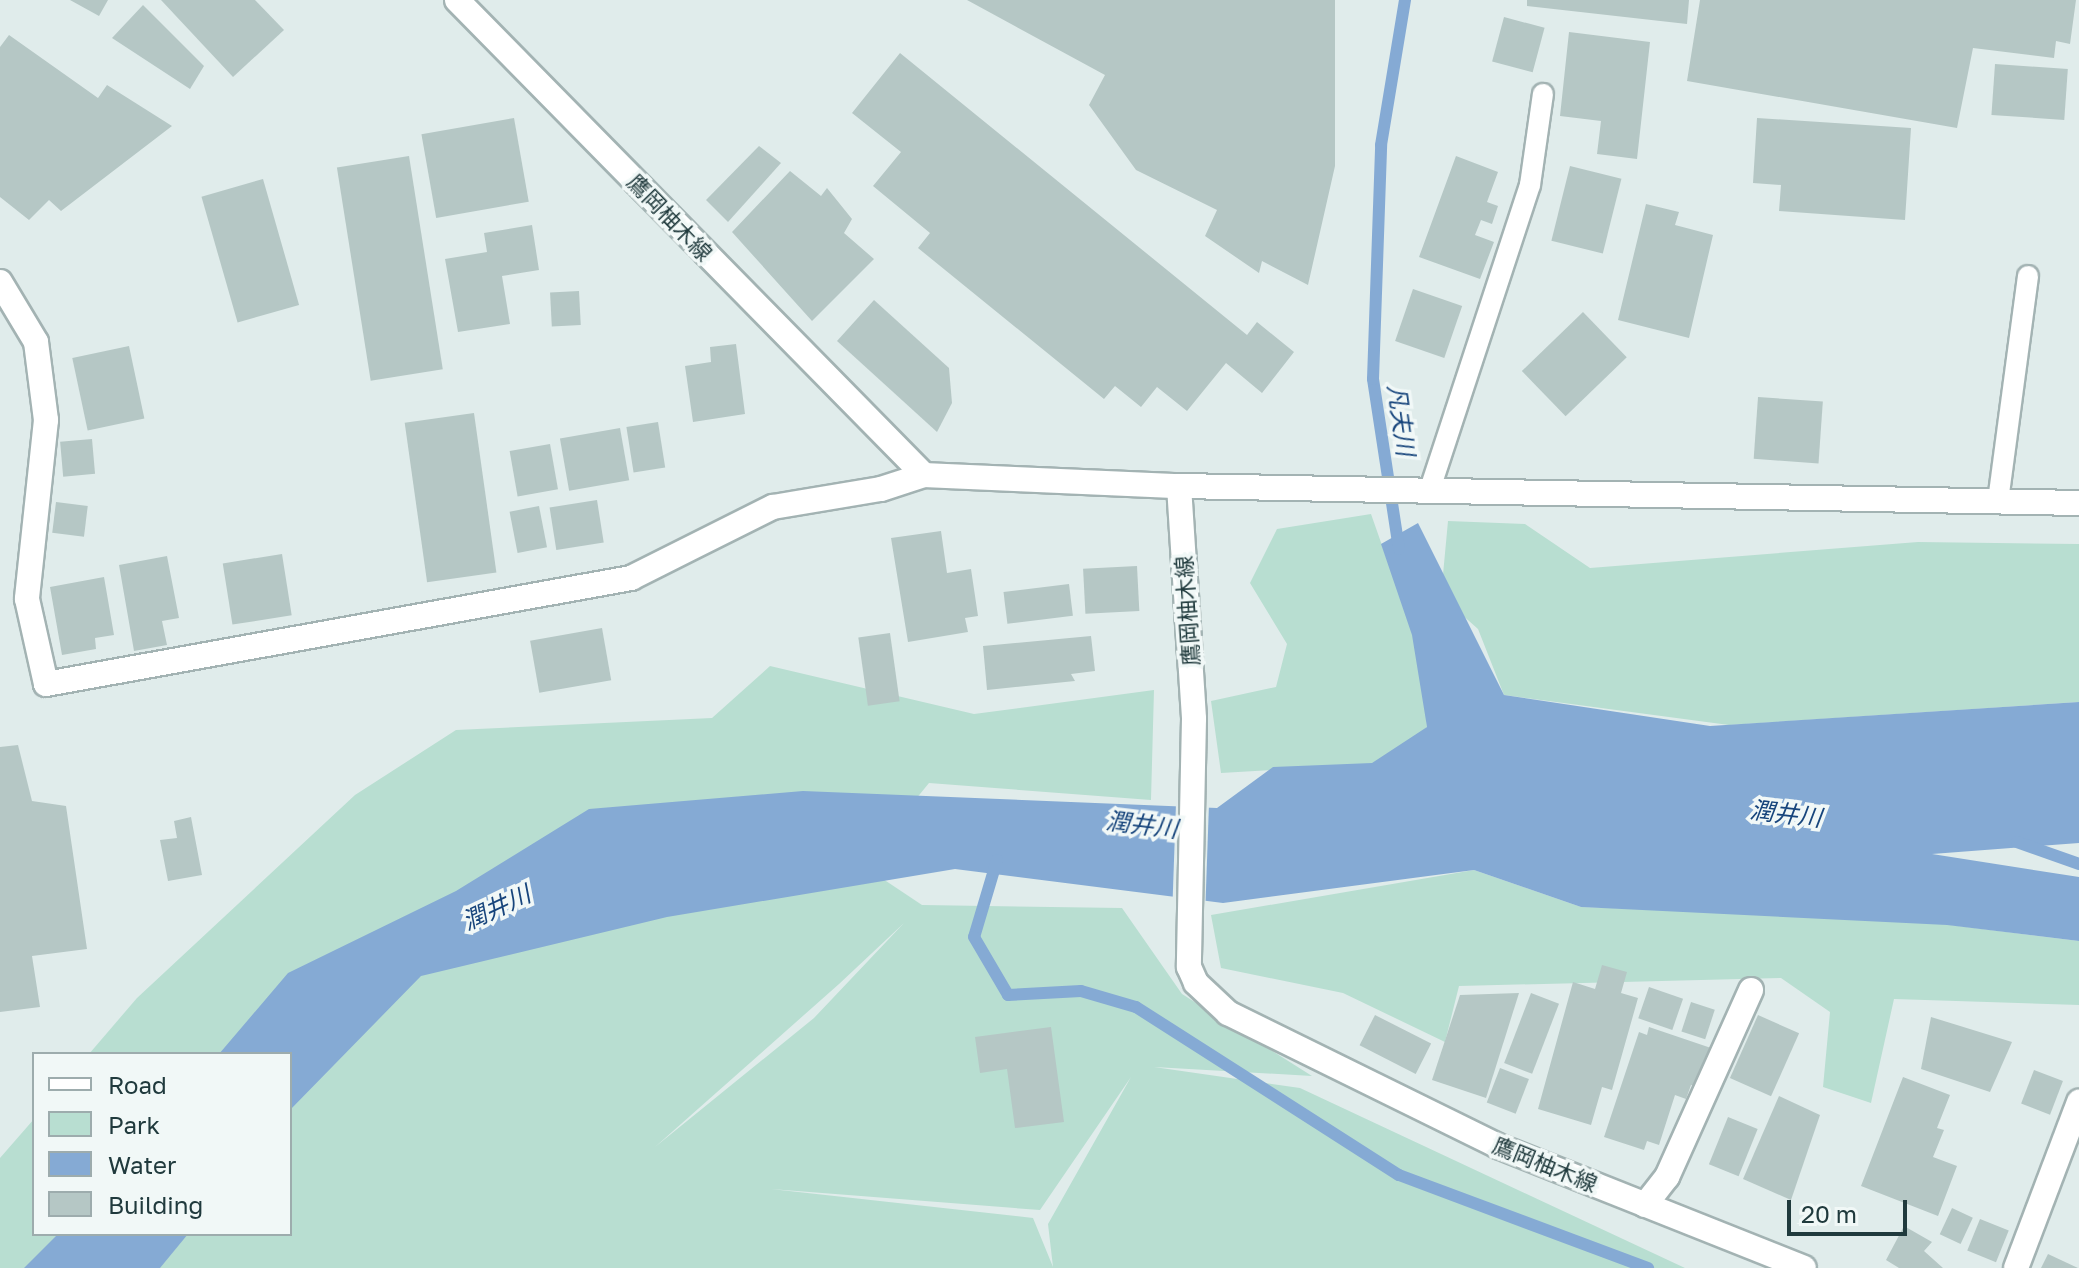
<!DOCTYPE html>
<meta charset="utf-8">
<style>
body{margin:0}
#map{position:relative;width:2079px;height:1268px;overflow:hidden;background:#e0eceb;font-family:"Golos Text","Noto Sans JP",sans-serif}
div>[style]{position:absolute}
.green>*{inset:0;background:#b8ded1}
.water>*{inset:0;background:#85aad4}
.pier>*{inset:0;background:#e0eceb;transform-origin:0 0}
.stream>*{height:12px;margin:-6px;padding:0 6px;transform-origin:6px;border-radius:6px;background:#85aad4}
.building>*{inset:0;background:#b5c7c5;transform-origin:0 0}
.roads{filter:drop-shadow(2px 0 #a3b3b3) drop-shadow(-2px 0 #a3b3b3) drop-shadow(0 2px #a3b3b3) drop-shadow(0 -2px #a3b3b3)}
.lane>*{height:20px;margin:-10px;padding:0 10px;transform-origin:10px;border-radius:10px;background:#fff}
.street>*{height:24px;margin:-12px;padding:0 12px;transform-origin:12px;border-radius:12px;background:#fff}
.secondary>*{height:24px;margin:-12px;padding:0 12px;transform-origin:12px;border-radius:12px;background:#fff}
span{translate:-50% -50%;white-space:nowrap;text-align:center;line-height:1.15;-webkit-text-stroke:7px #f1f8f7;paint-order:stroke}
.street-label{font-size:22px;color:#203a3d}
.water-label{font-size:24px;color:#17457c;font-style:italic}
.legend{position:absolute;left:32px;top:1052px;width:260px;height:184px;box-sizing:border-box;background:#f1f8f7;border:2px solid #9dacad;margin:0;padding:10px 14px;list-style:none;font-size:24px;color:#203a3d}
.legend li{display:flex;align-items:center;gap:16px;height:40px}
.legend b{width:40px;border:2px solid #9dacad}
.scale{position:absolute;left:1787px;top:1200px;width:120px;height:36px;box-sizing:border-box;border:4px solid #203a3d;border-top:0;padding-left:10px;font-size:24px;line-height:28px;white-space:nowrap;color:#203a3d;-webkit-text-stroke:6px #f1f8f7;paint-order:stroke}
</style>
<div id="map">
<div class="green">
<i style="clip-path:polygon(1371px 514px,1423px 662px,1427px 727px,1387px 763px,1221px 773px,1211px 701px,1276px 687px,1287px 644px,1250px 583px,1277px 529px)"></i>
<i style="clip-path:polygon(1448px 521px,1525px 524px,1590px 568px,1918px 542px,2079px 544px,2079px 702px,1729px 725px,1504px 695px,1478px 629px,1441px 596px)"></i>
<i style="clip-path:polygon(evenodd,770px 666px,974px 714px,1154px 690px,1151px 800px,929px 783px,862px 865px,922px 905px,1122px 908px,1182px 994px,1312px 1076px,1154px 1067px,1300px 1088px,1685px 1268px,0 1268px,0 1158px,34px 1119px,34px 1234px,290px 1234px,290px 1054px,89px 1054px,137px 998px,355px 795px,456px 730px,712px 718px,770px 666px,904px 923px,814px 1018px,655px 1147px,839px 984px,904px 923px,770px 666px,1131px 1077px,1048px 1224px,1053px 1267px,1033px 1218px,771px 1189px,1040px 1210px,1131px 1077px)"></i>
<i style="clip-path:polygon(1474px 870px,1581px 907px,1887px 917px,2079px 941px,2079px 1005px,1894px 999px,1871px 1103px,1823px 1087px,1830px 1012px,1781px 978px,1459px 986px,1445px 1042px,1343px 993px,1221px 968px,1211px 915px)"></i>
</div>
<div class="water">
<i style="clip-path:polygon(1418px 523px,1504px 695px,1710px 726px,2079px 702px,2079px 843px,1932px 854px,2079px 877px,2079px 941px,1947px 925px,1581px 907px,1474px 870px,1223px 903px,955px 869px,667px 917px,421px 976px,290px 1110px,290px 1054px,219px 1054px,288px 973px,456px 891px,589px 809px,803px 791px,1217px 808px,1273px 767px,1372px 763px,1427px 727px,1412px 635px,1381px 544px)"></i>
<i style="clip-path:polygon(58px 1234px,188px 1234px,160px 1268px,24px 1268px)"></i>
</div>
<div class="pier">
<i style="left:1176px;top:803px;width:33px;height:98px;rotate:2deg"></i>
</div>
<div class="stream">
<i style="left:1399px;top:549px;width:172px;rotate:-98.7deg"></i>
<i style="left:1373px;top:379px;width:234px;rotate:-88deg"></i>
<i style="left:1381px;top:145px;width:147px;rotate:-80.6deg"></i>
<i style="left:2017px;top:842px;width:66px;rotate:19.5deg"></i>
<i style="left:997px;top:860px;width:80px;rotate:106.6deg"></i>
<i style="left:974px;top:937px;width:67px;rotate:59.6deg"></i>
<i style="left:1008px;top:995px;width:73px;rotate:-3.1deg"></i>
<i style="left:1081px;top:991px;width:57px;rotate:16.2deg"></i>
<i style="left:1136px;top:1007px;width:312px;rotate:32.6deg"></i>
<i style="left:1399px;top:1175px;width:266px;rotate:20.5deg"></i>
</div>
<div class="building">
<i style="clip-path:polygon(70px 0,108px 0,99px 16px)"></i>
<i style="clip-path:polygon(161px 0,255px 0,284px 30px,233px 77px)"></i>
<i style="clip-path:polygon(967px 0,1335px 0,1335px 166px,1308px 285px,1262px 261px,1259px 273px,1205px 236px,1217px 210px,1136px 170px,1089px 105px,1105px 75px)"></i>
<i style="clip-path:polygon(1527px 0,1689px 0,1687px 24px,1527px 6px)"></i>
<i style="clip-path:polygon(1700px 0,2076px 0,2070px 44px,2056px 41px,2054px 58px,1973px 48px,1957px 128px,1687px 81px)"></i>
<i style="clip-path:polygon(143px 5px,204px 66px,190px 89px,112px 38px)"></i>
<i style="left:1504px;top:17px;width:42px;height:46px;rotate:15deg"></i>
<i style="clip-path:polygon(1569px 32px,1650px 42px,1637px 159px,1597px 154px,1601px 121px,1560px 116px)"></i>
<i style="clip-path:polygon(9px 35px,98px 98px,107px 85px,172px 126px,61px 211px,49px 200px,29px 220px,0 197px,0 47px)"></i>
<i style="clip-path:polygon(900px 53px,1247px 335px,1257px 322px,1294px 352px,1262px 393px,1226px 363px,1187px 411px,1157px 387px,1141px 407px,1115px 386px,1104px 399px,918px 248px,930px 233px,873px 186px,901px 152px,852px 113px)"></i>
<i style="left:1995px;top:64px;width:73px;height:51px;rotate:4deg"></i>
<i style="left:514px;top:118px;width:85px;height:94px;rotate:80deg"></i>
<i style="clip-path:polygon(1757px 118px,1911px 128px,1905px 220px,1779px 211px,1781px 185px,1753px 183px)"></i>
<i style="clip-path:polygon(759px 146px,781px 163px,728px 222px,706px 200px)"></i>
<i style="left:409px;top:156px;width:216px;height:73px;rotate:81deg"></i>
<i style="clip-path:polygon(1456px 156px,1498px 172px,1487px 202px,1498px 206px,1492px 224px,1481px 220px,1475px 235px,1494px 242px,1480px 279px,1419px 257px)"></i>
<i style="left:1570px;top:166px;width:53px;height:77px;rotate:14deg"></i>
<i style="clip-path:polygon(790px 171px,821px 196px,827px 188px,852px 219px,844px 233px,874px 259px,812px 321px,732px 232px)"></i>
<i style="left:263px;top:179px;width:131px;height:64px;rotate:74deg"></i>
<i style="clip-path:polygon(1646px 204px,1679px 212px,1675px 225px,1713px 235px,1689px 338px,1618px 320px)"></i>
<i style="clip-path:polygon(532px 225px,539px 270px,502px 276px,510px 324px,458px 332px,445px 259px,487px 252px,484px 233px)"></i>
<i style="left:1413px;top:289px;width:52px;height:55px;rotate:19deg"></i>
<i style="left:579px;top:291px;width:34px;height:29px;rotate:87deg"></i>
<i style="clip-path:polygon(874px 300px,949px 368px,952px 403px,937px 432px,837px 341px)"></i>
<i style="left:1583px;top:312px;width:63px;height:85px;rotate:46deg"></i>
<i style="clip-path:polygon(736px 344px,745px 414px,693px 422px,685px 366px,711px 362px,710px 347px)"></i>
<i style="left:129px;top:346px;width:74px;height:58px;rotate:78deg"></i>
<i style="left:1758px;top:397px;width:65px;height:62px;rotate:4deg"></i>
<i style="left:474px;top:413px;width:161px;height:70px;rotate:82deg"></i>
<i style="left:658px;top:422px;width:46px;height:32px;rotate:81deg"></i>
<i style="left:620px;top:428px;width:53px;height:61px;rotate:80deg"></i>
<i style="left:92px;top:439px;width:35px;height:32px;rotate:85deg"></i>
<i style="left:550px;top:444px;width:46px;height:41px;rotate:80deg"></i>
<i style="left:597px;top:500px;width:43px;height:48px;rotate:81deg"></i>
<i style="left:56px;top:502px;width:32px;height:31px;rotate:7deg"></i>
<i style="left:539px;top:506px;width:42px;height:30px;rotate:79deg"></i>
<i style="clip-path:polygon(941px 531px,947px 573px,971px 569px,978px 616px,965px 618px,968px 632px,908px 642px,891px 538px)"></i>
<i style="left:282px;top:554px;width:62px;height:60px;rotate:81deg"></i>
<i style="clip-path:polygon(167px 556px,179px 618px,162px 621px,167px 645px,134px 651px,119px 565px)"></i>
<i style="left:1137px;top:566px;width:45px;height:54px;rotate:87deg"></i>
<i style="clip-path:polygon(104px 577px,114px 635px,95px 638px,96px 649px,62px 655px,50px 587px)"></i>
<i style="left:1069px;top:584px;width:32px;height:66px;rotate:83deg"></i>
<i style="left:602px;top:628px;width:53px;height:73px;rotate:80deg"></i>
<i style="left:890px;top:633px;width:69px;height:32px;rotate:82deg"></i>
<i style="clip-path:polygon(1091px 636px,1095px 671px,1071px 674px,1075px 681px,987px 690px,983px 646px)"></i>
<i style="clip-path:polygon(18px 745px,32px 801px,66px 806px,87px 949px,32px 956px,40px 1007px,0 1012px,0 747px)"></i>
<i style="clip-path:polygon(191px 817px,202px 875px,168px 881px,160px 840px,177px 838px,174px 821px)"></i>
<i style="clip-path:polygon(1602px 965px,1627px 972px,1621px 993px,1638px 998px,1612px 1090px,1602px 1087px,1591px 1125px,1538px 1109px,1573px 982px,1595px 989px)"></i>
<i style="left:1649px;top:987px;width:36px;height:33px;rotate:19deg"></i>
<i style="clip-path:polygon(1519px 993px,1486px 1098px,1432px 1080px,1460px 995px)"></i>
<i style="left:1531px;top:993px;width:30px;height:75px;rotate:21deg"></i>
<i style="left:1691px;top:1002px;width:25px;height:31px;rotate:18deg"></i>
<i style="left:1375px;top:1015px;width:63px;height:34px;rotate:27deg"></i>
<i style="left:1758px;top:1015px;width:45px;height:69px;rotate:24deg"></i>
<i style="clip-path:polygon(1931px 1017px,2012px 1042px,1990px 1092px,1921px 1069px)"></i>
<i style="clip-path:polygon(1051px 1027px,1064px 1122px,1015px 1128px,1007px 1069px,980px 1073px,975px 1037px)"></i>
<i style="clip-path:polygon(1649px 1027px,1711px 1048px,1698px 1087px,1691px 1085px,1686px 1099px,1675px 1095px,1659px 1145px,1647px 1141px,1644px 1150px,1604px 1137px,1639px 1032px,1647px 1035px)"></i>
<i style="left:1500px;top:1068px;width:31px;height:37px;rotate:21deg"></i>
<i style="left:2034px;top:1070px;width:31px;height:36px;rotate:21deg"></i>
<i style="clip-path:polygon(1903px 1077px,1950px 1095px,1937px 1128px,1944px 1130px,1933px 1157px,1957px 1166px,1938px 1216px,1861px 1186px)"></i>
<i style="clip-path:polygon(1779px 1096px,1820px 1115px,1791px 1200px,1743px 1179px)"></i>
<i style="left:1728px;top:1117px;width:32px;height:51px;rotate:22deg"></i>
<i style="left:1952px;top:1208px;width:23px;height:29px;rotate:25deg"></i>
<i style="left:1980px;top:1219px;width:31px;height:34px;rotate:22deg"></i>
<i style="clip-path:polygon(1904px 1226px,1932px 1242px,1924px 1251px,1943px 1268px,1899px 1268px,1886px 1260px)"></i>
<i style="clip-path:polygon(2048px 1254px,2078px 1268px,2041px 1268px)"></i>
</div>
<div class="roads">
<div class="lane">
<i style="left:1430px;top:489px;width:320px;rotate:-71.8deg"></i>
<i style="left:1530px;top:185px;width:92px;rotate:-81.9deg"></i>
<i style="left:1998px;top:501px;width:227px;rotate:-82.4deg"></i>
</div>
<div class="street">
<i style="left:0;top:282px;width:70px;rotate:59deg"></i>
<i style="left:36px;top:342px;width:79px;rotate:82.7deg"></i>
<i style="left:46px;top:420px;width:180px;rotate:96.1deg"></i>
<i style="left:27px;top:599px;width:87px;rotate:77.4deg"></i>
<i style="left:46px;top:684px;width:595px;rotate:-10.27deg"></i>
<i style="left:631px;top:578px;width:159px;rotate:-26.6deg"></i>
<i style="left:773px;top:507px;width:109px;rotate:-9.5deg"></i>
<i style="left:881px;top:489px;width:45px;rotate:-18deg"></i>
<i style="left:1645px;top:1205px;width:36px;rotate:-52deg"></i>
<i style="left:1667px;top:1177px;width:205px;rotate:-65.8deg"></i>
<i style="left:2016px;top:1268px;width:178px;rotate:-69.2deg"></i>
</div>
<div class="secondary">
<i style="left:457px;top:0;width:666px;rotate:45.49deg"></i>
<i style="left:924px;top:475px;width:255px;rotate:2.5deg"></i>
<i style="left:1179px;top:486px;width:233px;rotate:86.3deg"></i>
<i style="left:1194px;top:719px;width:248px;rotate:91.2deg"></i>
<i style="left:1189px;top:967px;width:17px;rotate:66deg"></i>
<i style="left:1196px;top:983px;width:44px;rotate:43.2deg"></i>
<i style="left:1228px;top:1013px;width:301px;rotate:26.2deg"></i>
<i style="left:1498px;top:1146px;width:329px;rotate:21.7deg"></i>
<i style="left:1179px;top:486px;width:900px;rotate:1.08deg"></i>
</div>
</div>
<div class="street-label">
<span style="left:670px;top:217px;rotate:46deg">鷹岡柚木線</span>
<span style="left:1187px;top:611px;rotate:-94deg">鷹岡柚木線</span>
<span style="left:1545px;top:1164px;rotate:22deg">鷹岡柚木線</span>
</div>
<div class="water-label">
<span style="left:1402px;top:420px;rotate:82deg">凡夫川</span>
<span style="left:1786px;top:813px;rotate:7deg">潤井川</span>
<span style="left:1142px;top:824px;rotate:7deg">潤井川</span>
<span style="left:496px;top:907px;rotate:-25deg">潤井川</span>
</div>
<ul class="legend">
<li><b style="height:10px;background:#fff"></b>Road</li>
<li><b style="height:22px;background:#b8ded1"></b>Park</li>
<li><b style="height:22px;background:#85aad4"></b>Water</li>
<li><b style="height:22px;background:#b5c7c5"></b>Building</li>
</ul>
<div class="scale">20 m</div>
</div>
